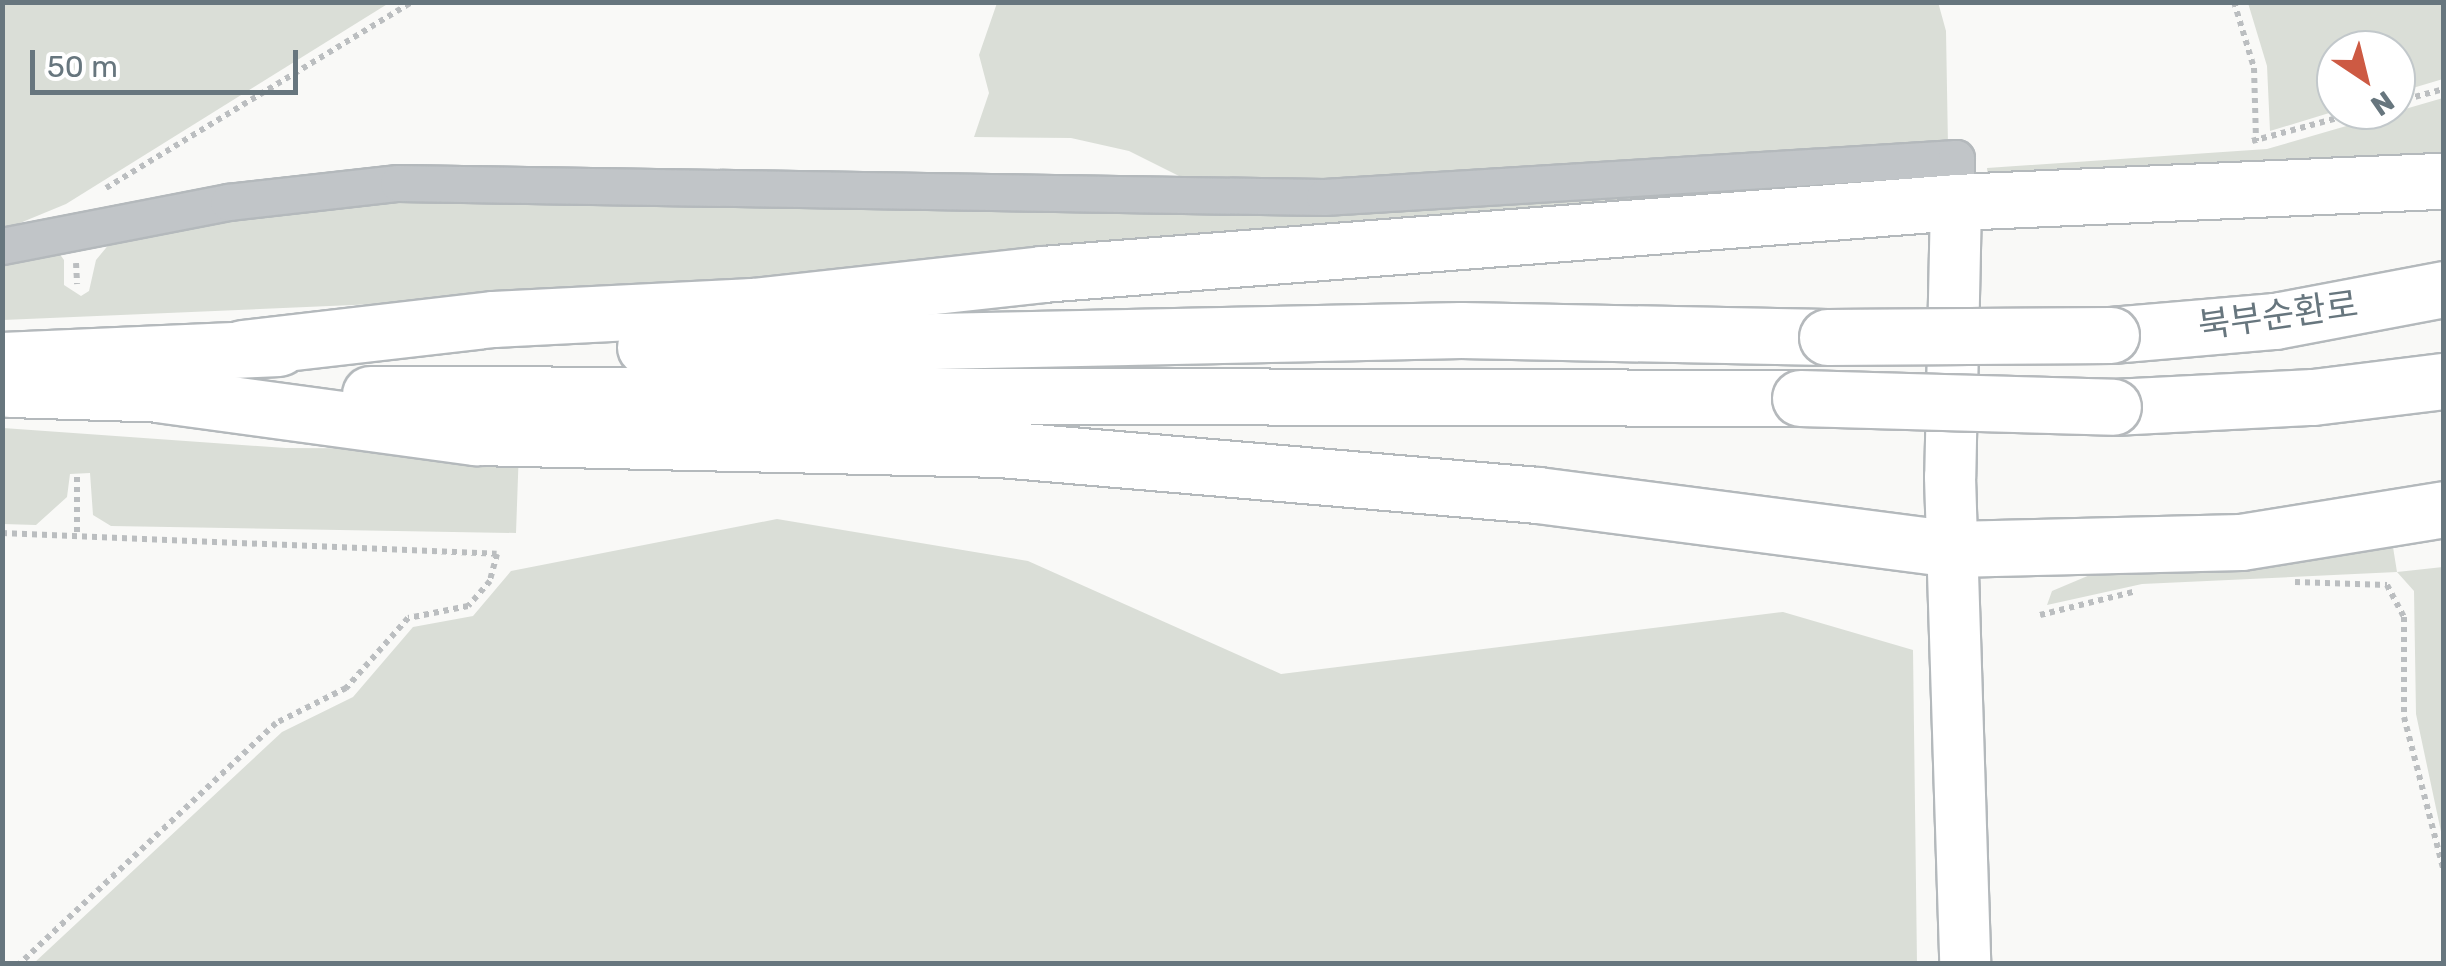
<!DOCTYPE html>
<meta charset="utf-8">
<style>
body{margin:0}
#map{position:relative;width:2446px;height:966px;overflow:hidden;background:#f9f9f7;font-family:Rubik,"Noto Sans KR",sans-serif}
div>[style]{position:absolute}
.green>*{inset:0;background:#daded7}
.path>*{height:6px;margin-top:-3px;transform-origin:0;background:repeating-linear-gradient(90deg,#bbbec0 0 5px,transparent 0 10px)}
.roads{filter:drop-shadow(2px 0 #b4b9bc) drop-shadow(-2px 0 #b4b9bc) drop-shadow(0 2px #b4b9bc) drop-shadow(0 -2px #b4b9bc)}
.street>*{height:35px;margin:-17.5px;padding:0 17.5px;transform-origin:17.5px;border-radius:17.5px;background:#c1c5c8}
.secondary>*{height:50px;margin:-25px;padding:0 25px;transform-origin:25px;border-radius:25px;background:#fff}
.primary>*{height:55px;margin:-27.5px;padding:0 27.5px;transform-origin:27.5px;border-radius:27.5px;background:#fff}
.bridges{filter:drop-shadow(2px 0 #b5b9bc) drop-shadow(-2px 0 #b5b9bc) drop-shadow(0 2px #b5b9bc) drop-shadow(0 -2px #b5b9bc)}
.primary-bridge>*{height:55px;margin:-27.5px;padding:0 27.5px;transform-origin:27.5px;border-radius:27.5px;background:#fff}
span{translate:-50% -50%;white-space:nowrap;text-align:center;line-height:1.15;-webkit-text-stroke:10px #fff;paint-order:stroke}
.street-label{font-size:35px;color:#67767e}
.frame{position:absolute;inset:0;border:5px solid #67767e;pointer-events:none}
.north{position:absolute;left:2316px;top:30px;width:100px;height:100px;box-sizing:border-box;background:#fff;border:2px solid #c2c8cb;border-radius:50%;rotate:145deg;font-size:28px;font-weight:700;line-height:40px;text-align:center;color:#67767e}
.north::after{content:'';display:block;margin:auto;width:35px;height:45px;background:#cd5a43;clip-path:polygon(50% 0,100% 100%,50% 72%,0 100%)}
.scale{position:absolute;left:30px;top:50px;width:268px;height:45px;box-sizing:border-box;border:5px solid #67767e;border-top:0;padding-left:12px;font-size:30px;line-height:35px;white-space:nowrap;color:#67767e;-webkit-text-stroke:8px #fff;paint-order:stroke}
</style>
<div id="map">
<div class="green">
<i style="clip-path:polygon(1938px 2px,1946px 31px,1948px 146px,1324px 180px,1179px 176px,1129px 151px,1071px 138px,974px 137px,989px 93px,979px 55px,997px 3px)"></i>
<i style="clip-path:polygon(3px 3px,389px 3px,66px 204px,3px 230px)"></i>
<i style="clip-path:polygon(2248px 3px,2443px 3px,2443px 79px,2396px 93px,2396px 50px,2336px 50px,2339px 110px,2270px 131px,2267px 66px)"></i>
<i style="clip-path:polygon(2443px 98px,2443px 163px,1989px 188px,1987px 168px,2267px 149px)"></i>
<i style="clip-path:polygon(1926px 169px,1940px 177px,750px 288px,3px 320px,3px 259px,56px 249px,64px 260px,64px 285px,81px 296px,89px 291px,96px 260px,115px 237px,230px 215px,398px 196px)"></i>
<i style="clip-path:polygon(3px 428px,286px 448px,519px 449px,516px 533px,111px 526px,93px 515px,90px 473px,70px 474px,67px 497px,36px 525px,3px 524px)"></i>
<i style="clip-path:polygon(777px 519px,1028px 561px,1281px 674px,1783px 612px,1913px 650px,1917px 963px,34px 963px,282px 732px,353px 697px,413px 627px,473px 616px,511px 571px)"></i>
<i style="clip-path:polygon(2393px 547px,2397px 572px,2443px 567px,2443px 841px,2416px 714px,2414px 591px,2397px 572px,2142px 584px,2047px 605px,2052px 591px,2097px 572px)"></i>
</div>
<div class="path">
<i style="left:2234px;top:2px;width:69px;rotate:73.1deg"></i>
<i style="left:2254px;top:68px;width:73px;rotate:88.4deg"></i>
<i style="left:2396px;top:102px;width:50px;rotate:-15.2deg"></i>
<i style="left:2252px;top:141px;width:119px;rotate:-15.1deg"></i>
<i style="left:106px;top:188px;width:358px;rotate:-31.3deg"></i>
<i style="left:76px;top:263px;width:21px;rotate:87deg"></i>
<i style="left:77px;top:477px;width:59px;rotate:90deg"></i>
<i style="left:2px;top:533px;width:495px;rotate:2.4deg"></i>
<i style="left:497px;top:554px;width:28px;rotate:105deg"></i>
<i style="left:490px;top:581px;width:33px;rotate:131deg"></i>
<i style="left:468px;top:606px;width:61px;rotate:168.7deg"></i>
<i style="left:408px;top:618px;width:94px;rotate:131.5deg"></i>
<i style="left:346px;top:688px;width:78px;rotate:153.4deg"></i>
<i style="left:276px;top:723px;width:352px;rotate:136.8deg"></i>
<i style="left:2295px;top:582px;width:92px;rotate:1.9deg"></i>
<i style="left:2387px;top:585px;width:36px;rotate:62deg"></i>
<i style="left:2404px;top:617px;width:100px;rotate:90deg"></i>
<i style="left:2404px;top:717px;width:160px;rotate:75.5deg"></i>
<i style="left:2040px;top:615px;width:96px;rotate:-13.9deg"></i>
</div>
<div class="roads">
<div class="street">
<i style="left:2px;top:246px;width:230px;rotate:-11deg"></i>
<i style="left:228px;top:202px;width:171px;rotate:-6.4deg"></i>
<i style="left:398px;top:183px;width:926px;rotate:0.87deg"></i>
<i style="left:1324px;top:197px;width:633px;rotate:-3.53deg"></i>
<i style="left:1956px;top:158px;width:44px;rotate:90deg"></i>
</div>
<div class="secondary">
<i style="left:1956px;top:202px;width:275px;rotate:91.2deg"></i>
<i style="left:1950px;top:477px;width:487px;rotate:88.2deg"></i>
</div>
<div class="primary">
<i style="left:2111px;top:335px;width:165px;rotate:-4.9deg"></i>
<i style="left:2275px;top:321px;width:172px;rotate:-10.7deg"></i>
<i style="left:645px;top:347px;width:816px;rotate:-1.19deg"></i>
<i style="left:1461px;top:330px;width:366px;rotate:1.1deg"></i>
<i style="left:242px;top:348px;width:253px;rotate:-6.6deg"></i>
<i style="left:493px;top:319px;width:260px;rotate:-2.9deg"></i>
<i style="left:753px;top:306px;width:291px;rotate:-6.3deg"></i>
<i style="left:1042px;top:274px;width:917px;rotate:-4.5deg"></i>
<i style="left:1956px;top:202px;width:488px;rotate:-2.5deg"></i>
<i style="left:2px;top:360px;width:277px;rotate:-2.5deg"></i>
<i style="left:10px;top:389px;width:189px;rotate:1.8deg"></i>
<i style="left:370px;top:394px;width:1430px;rotate:0.16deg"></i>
<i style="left:164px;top:395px;width:315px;rotate:7.7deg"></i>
<i style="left:476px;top:437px;width:524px;rotate:1.31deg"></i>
<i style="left:1000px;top:449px;width:540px;rotate:4.89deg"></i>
<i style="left:1538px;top:495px;width:418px;rotate:7.4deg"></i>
<i style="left:1953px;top:549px;width:288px;rotate:-1.4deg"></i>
<i style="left:2241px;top:542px;width:206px;rotate:-9.2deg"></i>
<i style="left:2113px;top:407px;width:200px;rotate:-2.9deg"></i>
<i style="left:2313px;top:397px;width:132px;rotate:-7deg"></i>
</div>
</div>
<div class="bridges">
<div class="primary-bridge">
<i style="left:1827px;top:337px;width:284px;rotate:-0.4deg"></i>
<i style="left:1800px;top:398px;width:313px;rotate:1.6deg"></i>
</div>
</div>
<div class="street-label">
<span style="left:2278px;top:315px;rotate:-8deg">북부순환로</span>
</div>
<div class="frame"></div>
<div class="north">N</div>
<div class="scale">50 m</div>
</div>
